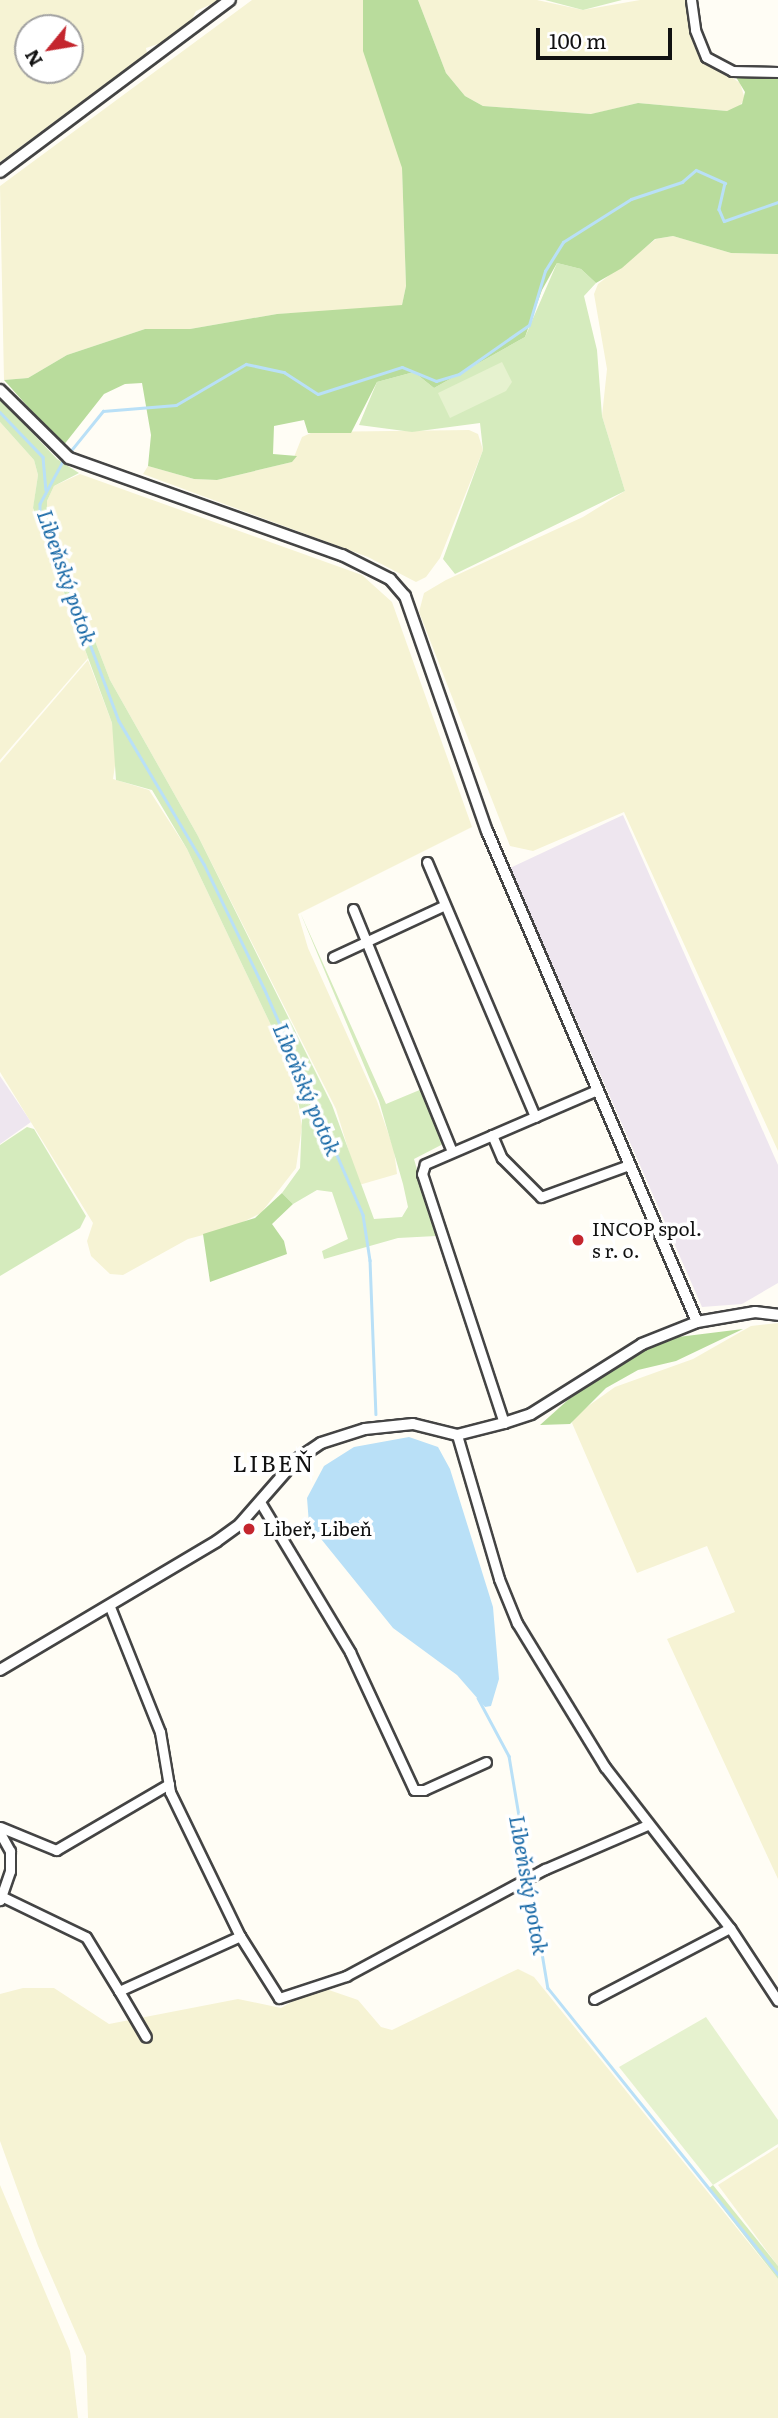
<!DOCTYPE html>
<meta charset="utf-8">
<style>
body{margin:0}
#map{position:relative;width:778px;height:2418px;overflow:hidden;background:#fffdf5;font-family:Literata,serif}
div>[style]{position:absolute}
.industrial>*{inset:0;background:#eee6ef}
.farmland>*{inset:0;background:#f6f3d4}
.green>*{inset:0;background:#d5ebbd}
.forest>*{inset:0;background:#b9dc9c}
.pitch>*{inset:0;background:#e6f2cf}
.water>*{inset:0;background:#b9e0f7}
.stream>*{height:2.5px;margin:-1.25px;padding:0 1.25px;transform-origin:1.25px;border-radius:1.25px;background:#b9e0f7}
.roads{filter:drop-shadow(2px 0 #444) drop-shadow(-2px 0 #444) drop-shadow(0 2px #444) drop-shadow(0 -2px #444)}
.minor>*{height:9px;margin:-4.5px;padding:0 4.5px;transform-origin:4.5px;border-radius:4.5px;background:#fff}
.tertiary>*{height:10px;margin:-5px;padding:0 5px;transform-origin:5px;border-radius:5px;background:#fff}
.dots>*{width:19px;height:19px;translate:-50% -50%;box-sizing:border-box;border:4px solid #fff;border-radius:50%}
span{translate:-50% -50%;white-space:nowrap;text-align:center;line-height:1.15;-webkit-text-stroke:7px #fff;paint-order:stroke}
.poi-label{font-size:19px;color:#111}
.left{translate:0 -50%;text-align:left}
.water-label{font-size:21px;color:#1768a6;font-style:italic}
.quarter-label{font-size:23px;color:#111;letter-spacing:2px}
.north{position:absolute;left:14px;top:14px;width:70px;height:70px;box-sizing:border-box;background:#fff;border:2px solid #a0a0a0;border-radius:50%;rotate:240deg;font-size:19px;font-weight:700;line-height:28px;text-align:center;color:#111}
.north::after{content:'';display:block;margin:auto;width:24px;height:32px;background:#c4262e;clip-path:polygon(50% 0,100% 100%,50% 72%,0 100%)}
.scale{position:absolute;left:536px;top:28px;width:136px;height:32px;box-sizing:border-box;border:4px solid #111;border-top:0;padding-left:9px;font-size:21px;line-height:24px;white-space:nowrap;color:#111;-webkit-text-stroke:5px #fff;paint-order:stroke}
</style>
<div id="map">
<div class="industrial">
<i style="clip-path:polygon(623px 815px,778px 1165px,778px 1283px,742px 1304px,702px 1307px,510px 868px)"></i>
<i style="clip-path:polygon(0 1076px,31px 1122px,0 1144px)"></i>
</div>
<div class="farmland">
<i style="clip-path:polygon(evenodd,0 0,221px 0,196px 11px,190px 23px,167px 41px,146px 48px,147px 53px,0 162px,0 0,28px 28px,70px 28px,70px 70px,28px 70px,28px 28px)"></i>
<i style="clip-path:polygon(252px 0,363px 0,402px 168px,406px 286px,402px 305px,388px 309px,277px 314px,190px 329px,145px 329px,67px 355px,28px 378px,4px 380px,0 186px)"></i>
<i style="clip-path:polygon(418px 0,537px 0,583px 10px,640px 0,686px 0,702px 57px,740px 83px,745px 99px,738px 108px,727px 111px,638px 103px,592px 114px,483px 106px,465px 96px,446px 73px)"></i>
<i style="clip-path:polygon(673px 236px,731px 253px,778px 254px,778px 1151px,624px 812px,533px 851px,510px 846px,419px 612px,424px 593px,446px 580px,583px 517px,625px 491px,602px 416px,607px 369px,594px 294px,598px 284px,656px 239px)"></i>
<i style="clip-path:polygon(0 422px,34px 460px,38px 475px,33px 509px,88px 658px,0 760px)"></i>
<i style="clip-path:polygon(469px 430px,478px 434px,483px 450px,440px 558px,426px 577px,416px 582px,368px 557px,143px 474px,148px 466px,194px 479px,217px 480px,292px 462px,302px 437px,313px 432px)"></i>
<i style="clip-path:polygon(80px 474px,362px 575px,392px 602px,472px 827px,298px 914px,308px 948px,377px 1101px,394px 1150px,397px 1174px,359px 1185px,336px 1109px,198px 836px,110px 680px,47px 516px,47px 501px,54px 486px)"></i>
<i style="clip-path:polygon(88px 660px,112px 723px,117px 752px,113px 779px,149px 790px,187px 849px,289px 1063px,302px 1126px,296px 1168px,261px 1213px,233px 1227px,188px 1239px,123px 1275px,110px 1274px,91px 1256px,87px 1241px,93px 1223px,0 1072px,0 763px)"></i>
<i style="clip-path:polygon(778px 1323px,778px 1879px,667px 1639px,735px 1612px,707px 1546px,637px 1573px,572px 1423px,574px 1416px,615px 1387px,693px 1359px,751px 1326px)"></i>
<i style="clip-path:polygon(518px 1969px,534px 1977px,778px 2279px,778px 2418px,88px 2418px,86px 2356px,38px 2246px,0 2141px,0 1994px,23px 1988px,54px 1988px,109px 2024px,238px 1999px,281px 2008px,311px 1991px,326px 1989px,358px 2000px,381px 2027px,392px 2030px)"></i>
<i style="clip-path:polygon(778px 2147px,778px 2266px,718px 2185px)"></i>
<i style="clip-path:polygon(0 2185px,70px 2351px,78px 2418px,0 2418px)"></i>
</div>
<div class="green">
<i style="clip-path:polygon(545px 0,622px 0,583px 10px)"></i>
<i style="clip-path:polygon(557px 263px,581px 269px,596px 283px,584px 296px,597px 350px,602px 416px,625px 491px,455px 574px,443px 559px,483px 450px,480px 423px,412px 432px,359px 425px,377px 382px,414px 372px,434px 388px,525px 337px)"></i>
<i style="clip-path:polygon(0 399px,57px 459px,79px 473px,54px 486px,47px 501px,47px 516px,110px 680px,198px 836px,332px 1105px,374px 1219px,402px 1217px,408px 1207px,403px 1184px,379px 1101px,300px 912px,386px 1104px,422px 1089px,445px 1143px,414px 1159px,436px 1236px,398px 1238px,324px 1259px,322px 1251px,348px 1239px,332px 1192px,317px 1190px,293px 1204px,282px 1193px,300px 1168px,302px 1119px,289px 1063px,187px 849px,152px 790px,116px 780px,112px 723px,33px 508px,38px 475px,34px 460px,0 422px)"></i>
<i style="clip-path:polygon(27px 1127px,34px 1129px,86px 1216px,80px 1228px,0 1276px,0 1145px)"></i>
<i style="clip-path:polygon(713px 2185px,778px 2266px,778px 2279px,708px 2189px)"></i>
</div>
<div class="forest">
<i style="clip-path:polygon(363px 0,418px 0,446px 73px,465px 96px,483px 106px,591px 114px,638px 103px,727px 111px,742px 104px,745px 92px,728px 64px,764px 69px,778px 66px,778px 254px,731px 253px,673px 236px,655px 239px,622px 268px,596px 283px,581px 269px,557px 263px,542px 290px,525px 337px,434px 388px,414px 372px,377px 382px,351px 433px,308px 433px,304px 420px,274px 426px,273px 454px,297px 456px,292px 462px,217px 480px,194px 479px,148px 466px,151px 435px,142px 383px,125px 384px,104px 394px,63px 446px,4px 380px,28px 378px,67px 355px,145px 329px,190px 329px,277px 314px,402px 305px,406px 286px,402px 168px,363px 51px)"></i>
<i style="clip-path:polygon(282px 1193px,293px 1204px,272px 1224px,284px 1241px,287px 1254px,210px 1282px,203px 1234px,255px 1218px)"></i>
<i style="clip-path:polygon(743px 1329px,676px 1361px,638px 1370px,606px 1388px,570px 1424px,540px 1425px,569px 1399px,636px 1354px,678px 1337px)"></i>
</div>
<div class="pitch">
<i style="clip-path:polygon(502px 362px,512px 382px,506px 391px,450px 418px,438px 393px)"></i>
<i style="clip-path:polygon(706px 2017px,778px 2120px,778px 2144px,713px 2185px,619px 2067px)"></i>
</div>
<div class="water">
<i style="clip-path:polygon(409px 1437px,438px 1447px,450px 1469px,493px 1607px,499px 1679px,491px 1706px,485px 1707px,457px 1675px,393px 1628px,309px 1524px,307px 1498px,324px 1466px,354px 1447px)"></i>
</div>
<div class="stream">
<i style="left:0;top:412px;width:62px;rotate:46.3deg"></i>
<i style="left:43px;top:457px;width:33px;rotate:85deg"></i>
<i style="left:69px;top:453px;width:54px;rotate:-51deg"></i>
<i style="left:103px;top:411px;width:73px;rotate:-4.7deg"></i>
<i style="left:176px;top:405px;width:81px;rotate:-30.4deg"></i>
<i style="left:246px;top:364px;width:39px;rotate:12deg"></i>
<i style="left:284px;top:372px;width:40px;rotate:32.9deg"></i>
<i style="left:318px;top:394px;width:88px;rotate:-17.8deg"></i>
<i style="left:402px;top:367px;width:37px;rotate:22deg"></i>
<i style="left:436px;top:381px;width:24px;rotate:-17deg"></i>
<i style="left:459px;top:374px;width:85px;rotate:-35deg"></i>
<i style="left:529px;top:325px;width:56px;rotate:-73.5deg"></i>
<i style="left:545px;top:271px;width:34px;rotate:-58deg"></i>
<i style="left:563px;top:242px;width:80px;rotate:-32.3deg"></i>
<i style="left:631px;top:199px;width:54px;rotate:-18.4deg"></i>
<i style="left:682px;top:182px;width:18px;rotate:-41deg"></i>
<i style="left:696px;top:170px;width:32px;rotate:24deg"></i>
<i style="left:725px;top:183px;width:27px;rotate:103deg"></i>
<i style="left:719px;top:209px;width:13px;rotate:67deg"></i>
<i style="left:724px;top:221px;width:57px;rotate:-19.4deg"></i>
<i style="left:65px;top:458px;width:52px;rotate:118.5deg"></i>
<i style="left:40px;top:504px;width:7px;rotate:90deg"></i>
<i style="left:40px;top:511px;width:224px;rotate:69.4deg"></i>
<i style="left:119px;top:721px;width:166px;rotate:59.3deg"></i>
<i style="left:204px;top:864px;width:138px;rotate:64.2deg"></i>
<i style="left:264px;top:988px;width:248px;rotate:66.4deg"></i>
<i style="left:363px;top:1215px;width:46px;rotate:81.2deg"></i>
<i style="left:370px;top:1260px;width:154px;rotate:87.8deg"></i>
<i style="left:478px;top:1698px;width:66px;rotate:61.9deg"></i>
<i style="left:509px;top:1756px;width:235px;rotate:80.5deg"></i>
<i style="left:548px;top:1988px;width:367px;rotate:51.2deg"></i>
</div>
<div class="roads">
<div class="minor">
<i style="left:691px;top:0;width:30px;rotate:82deg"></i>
<i style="left:695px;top:30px;width:29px;rotate:68deg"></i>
<i style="left:706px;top:57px;width:30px;rotate:28deg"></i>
<i style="left:732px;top:71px;width:46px;rotate:1.2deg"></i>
<i style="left:427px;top:862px;width:277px;rotate:67deg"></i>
<i style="left:353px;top:909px;width:261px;rotate:67.8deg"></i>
<i style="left:333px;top:957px;width:123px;rotate:-24.9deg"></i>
<i style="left:492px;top:1135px;width:25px;rotate:67deg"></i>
<i style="left:502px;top:1158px;width:55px;rotate:45deg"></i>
<i style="left:541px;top:1197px;width:94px;rotate:-20deg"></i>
<i style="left:504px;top:1423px;width:262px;rotate:-108.2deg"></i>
<i style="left:422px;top:1174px;width:10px;rotate:-73deg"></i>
<i style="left:425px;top:1164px;width:187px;rotate:-23.3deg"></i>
<i style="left:457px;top:1435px;width:150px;rotate:73.7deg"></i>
<i style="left:499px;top:1579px;width:48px;rotate:67.8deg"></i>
<i style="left:517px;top:1623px;width:169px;rotate:58.6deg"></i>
<i style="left:605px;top:1767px;width:204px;rotate:52.2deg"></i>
<i style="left:730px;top:1928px;width:87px;rotate:56.7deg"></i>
<i style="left:260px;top:1502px;width:175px;rotate:59deg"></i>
<i style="left:350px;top:1652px;width:152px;rotate:65.1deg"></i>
<i style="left:414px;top:1790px;width:10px"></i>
<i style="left:424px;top:1790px;width:68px;rotate:-24.3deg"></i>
<i style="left:110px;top:1607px;width:135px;rotate:68.2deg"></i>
<i style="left:160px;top:1732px;width:61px;rotate:80.5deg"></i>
<i style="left:170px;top:1792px;width:160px;rotate:64.1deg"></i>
<i style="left:240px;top:1936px;width:73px;rotate:57.8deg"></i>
<i style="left:279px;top:1998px;width:71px;rotate:-18.2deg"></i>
<i style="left:346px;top:1976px;width:226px;rotate:-28.3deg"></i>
<i style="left:545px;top:1869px;width:111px;rotate:-23.3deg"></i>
<i style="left:0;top:1827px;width:61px;rotate:22.3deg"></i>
<i style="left:56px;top:1850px;width:131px;rotate:-30.3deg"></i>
<i style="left:0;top:1833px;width:21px;rotate:61deg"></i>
<i style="left:10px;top:1851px;width:20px;rotate:90deg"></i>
<i style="left:10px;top:1871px;width:31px;rotate:109deg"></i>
<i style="left:1px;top:1896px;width:94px;rotate:25.8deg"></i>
<i style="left:86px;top:1937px;width:63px;rotate:58.6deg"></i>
<i style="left:119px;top:1991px;width:133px;rotate:-24.4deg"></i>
<i style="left:119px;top:1991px;width:53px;rotate:59.6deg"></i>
<i style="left:594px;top:1999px;width:153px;rotate:-27.6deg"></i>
</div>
<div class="tertiary">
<i style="left:0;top:172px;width:287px;rotate:-36.8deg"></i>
<i style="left:0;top:390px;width:97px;rotate:44.6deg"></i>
<i style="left:69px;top:458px;width:290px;rotate:19.6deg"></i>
<i style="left:342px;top:555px;width:54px;rotate:26.6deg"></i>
<i style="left:390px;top:579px;width:23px;rotate:49deg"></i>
<i style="left:405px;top:596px;width:249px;rotate:70.8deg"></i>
<i style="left:487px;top:831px;width:534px;rotate:66.84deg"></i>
<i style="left:0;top:1670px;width:252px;rotate:-30.7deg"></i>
<i style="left:217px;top:1541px;width:29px;rotate:-36deg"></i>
<i style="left:240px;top:1524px;width:85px;rotate:-48.8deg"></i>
<i style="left:296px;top:1460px;width:30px;rotate:-34deg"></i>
<i style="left:321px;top:1443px;width:46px;rotate:-17.7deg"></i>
<i style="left:365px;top:1429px;width:48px;rotate:-5.9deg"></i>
<i style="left:413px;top:1424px;width:45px;rotate:14deg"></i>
<i style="left:457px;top:1435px;width:49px;rotate:-14.3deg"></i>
<i style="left:504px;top:1423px;width:28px;rotate:-18deg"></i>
<i style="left:531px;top:1414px;width:131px;rotate:-32.2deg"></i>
<i style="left:642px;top:1344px;width:59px;rotate:-21.8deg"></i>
<i style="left:697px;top:1322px;width:59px;rotate:-9.8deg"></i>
<i style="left:755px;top:1312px;width:23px;rotate:7deg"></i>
</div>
</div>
<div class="dots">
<i style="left:578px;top:1240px;background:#c4262e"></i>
<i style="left:249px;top:1529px;background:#c4262e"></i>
</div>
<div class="poi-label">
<span class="left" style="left:592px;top:1240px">INCOP spol.<br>s r. o.</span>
<span class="left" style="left:263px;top:1529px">Libeř, Libeň</span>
</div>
<div class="water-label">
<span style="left:68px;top:577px;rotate:71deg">Libeňský potok</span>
<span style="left:308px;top:1089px;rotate:67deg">Libeňský potok</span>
<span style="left:530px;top:1885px;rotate:80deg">Libeňský potok</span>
</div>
<div class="quarter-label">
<span style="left:274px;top:1462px">LIBEŇ</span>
</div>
<div class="north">N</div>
<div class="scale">100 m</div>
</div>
